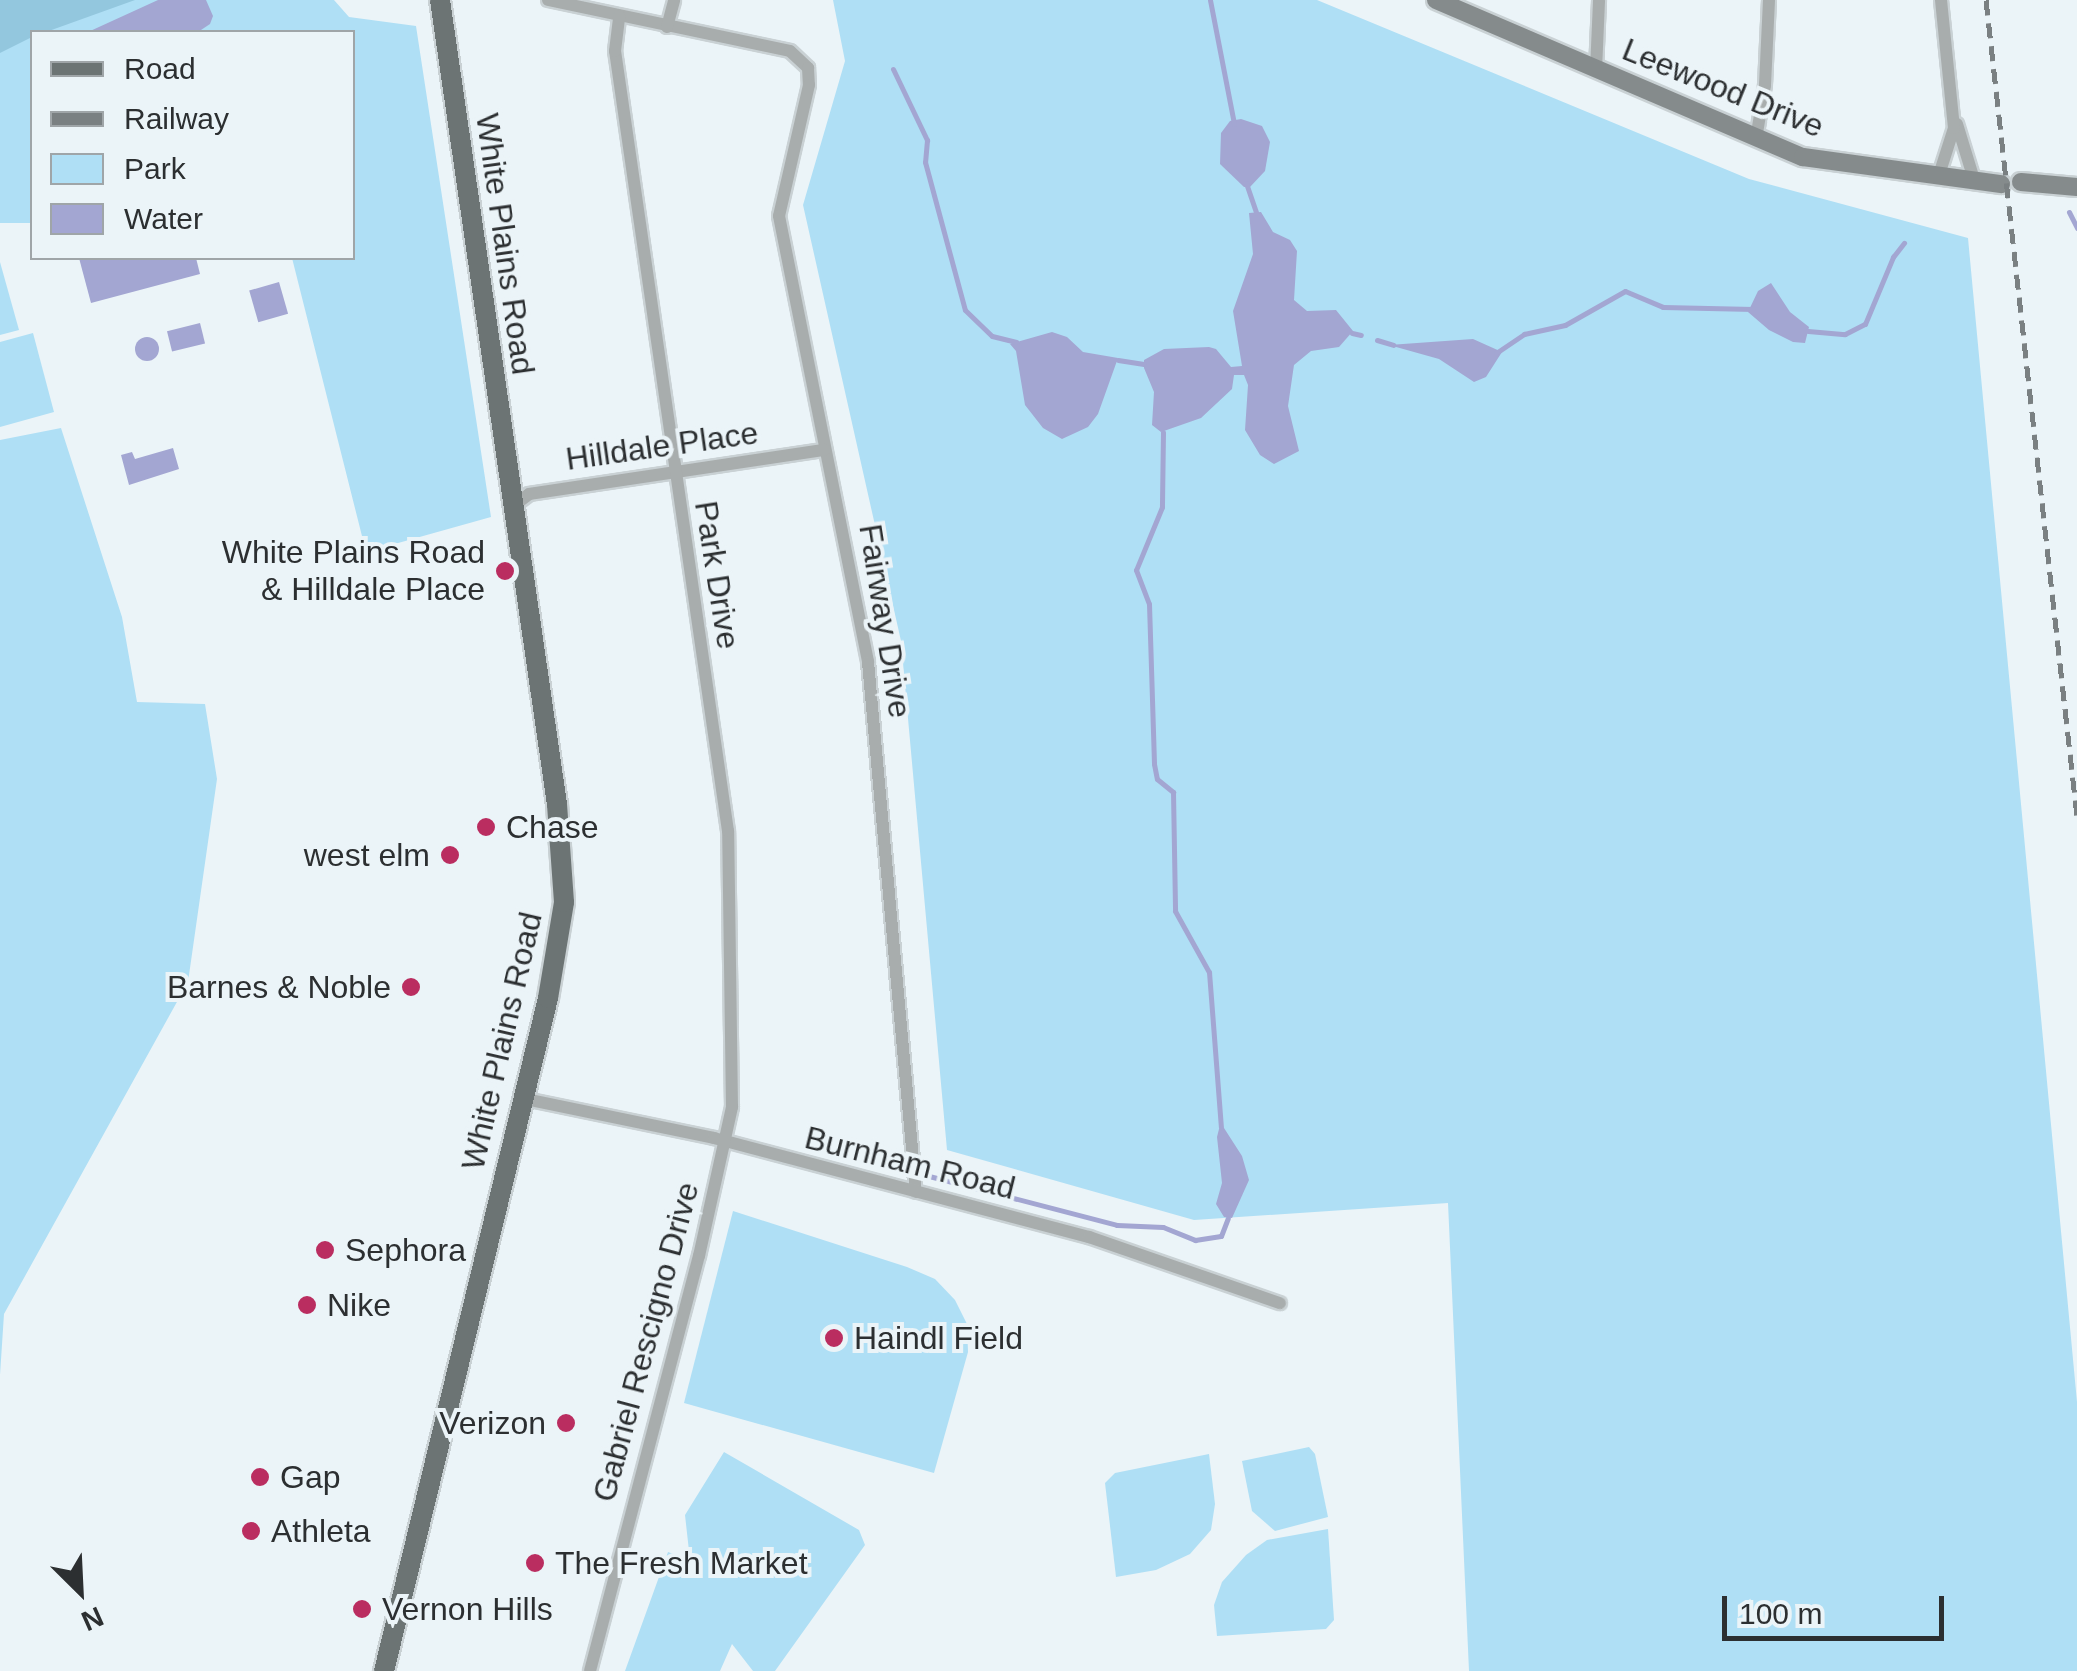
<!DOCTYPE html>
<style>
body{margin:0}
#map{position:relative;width:2077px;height:1671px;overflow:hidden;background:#ebf4f8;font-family:Arial,sans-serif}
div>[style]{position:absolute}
.green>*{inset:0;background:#afdff5;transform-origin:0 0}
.forest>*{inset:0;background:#93c7de}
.water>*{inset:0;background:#a3a6d2;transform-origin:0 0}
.round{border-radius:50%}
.stream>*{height:5px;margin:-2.5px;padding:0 2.5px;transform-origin:2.5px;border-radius:2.5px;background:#a3a6d2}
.roads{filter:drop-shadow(2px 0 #c9d1d4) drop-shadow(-2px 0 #c9d1d4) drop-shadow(0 2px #c9d1d4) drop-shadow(0 -2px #c9d1d4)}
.street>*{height:12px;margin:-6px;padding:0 6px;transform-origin:6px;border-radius:6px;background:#a8adad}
.secondary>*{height:18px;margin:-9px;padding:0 9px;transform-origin:9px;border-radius:9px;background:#858b8c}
.primary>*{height:20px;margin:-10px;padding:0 10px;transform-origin:10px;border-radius:10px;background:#6c7474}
.rail>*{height:5px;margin-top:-2.5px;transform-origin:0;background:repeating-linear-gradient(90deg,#7a8082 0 15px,transparent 0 23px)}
.dots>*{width:28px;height:28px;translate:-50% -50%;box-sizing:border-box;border:5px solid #ebf4f8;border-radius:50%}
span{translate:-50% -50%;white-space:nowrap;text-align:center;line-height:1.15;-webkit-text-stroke:8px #ebf4f8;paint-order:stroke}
.street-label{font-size:32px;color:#2c2f31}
.poi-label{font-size:32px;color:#2c2f31}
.right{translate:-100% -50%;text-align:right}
.left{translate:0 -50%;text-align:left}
.legend{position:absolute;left:30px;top:30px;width:325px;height:230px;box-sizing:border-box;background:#ebf4f8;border:2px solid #9fa5a8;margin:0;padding:12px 18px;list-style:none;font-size:30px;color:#2c2f31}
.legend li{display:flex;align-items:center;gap:20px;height:50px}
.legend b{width:50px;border:2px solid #9fa5a8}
.north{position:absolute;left:30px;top:1541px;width:100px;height:100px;-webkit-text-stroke:8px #ebf4f8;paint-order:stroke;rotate:156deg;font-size:28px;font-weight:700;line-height:40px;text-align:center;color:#2c2f31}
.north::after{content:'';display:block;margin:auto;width:35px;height:45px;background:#2c2f31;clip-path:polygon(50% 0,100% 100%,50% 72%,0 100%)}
.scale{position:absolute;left:1722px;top:1596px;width:222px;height:45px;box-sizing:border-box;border:5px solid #2c2f31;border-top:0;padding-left:12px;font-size:30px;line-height:35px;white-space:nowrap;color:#2c2f31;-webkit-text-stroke:8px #ebf4f8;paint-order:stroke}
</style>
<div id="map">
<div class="green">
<i style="clip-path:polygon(116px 0,334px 0,349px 17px,416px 26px,491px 517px,366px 552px,292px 258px,352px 258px,352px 32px,42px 32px)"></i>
<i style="clip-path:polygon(833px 0,1317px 0,1749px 179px,1968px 238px,2077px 1402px,2077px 1671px,1469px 1671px,1448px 1203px,1194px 1220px,947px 1150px,901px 641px,803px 205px,845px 61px)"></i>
<i style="left:32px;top:36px;width:187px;height:35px;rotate:90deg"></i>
<i style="clip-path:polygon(0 262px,19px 330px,0 335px)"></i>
<i style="clip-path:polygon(33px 333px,54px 412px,0 427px,0 342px)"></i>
<i style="clip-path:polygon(61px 428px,122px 617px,137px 702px,205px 704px,217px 779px,188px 982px,4px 1314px,0 1375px,0 440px)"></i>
<i style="clip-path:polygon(733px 1211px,907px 1267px,935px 1279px,955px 1300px,967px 1324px,968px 1352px,934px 1473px,684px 1403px)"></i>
<i style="clip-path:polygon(1309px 1447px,1315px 1454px,1328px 1517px,1275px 1531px,1252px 1511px,1242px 1461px)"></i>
<i style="clip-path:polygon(724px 1452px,859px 1530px,865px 1545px,775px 1671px,753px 1671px,732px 1644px,720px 1671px,625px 1671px,668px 1552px,690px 1560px,685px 1515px)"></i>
<i style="clip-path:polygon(1209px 1454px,1215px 1504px,1211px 1530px,1190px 1554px,1156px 1570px,1116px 1577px,1105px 1483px,1115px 1473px)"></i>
<i style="clip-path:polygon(1328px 1529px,1334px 1620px,1326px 1629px,1217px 1636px,1214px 1605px,1222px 1582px,1246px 1555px,1267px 1540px)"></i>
</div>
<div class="forest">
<i style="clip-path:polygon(0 0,135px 0,46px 32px,32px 32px,32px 37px,0 53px)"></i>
</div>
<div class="water">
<i style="clip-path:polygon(158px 0,206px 0,213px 16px,210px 24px,198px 32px,88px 32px)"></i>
<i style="clip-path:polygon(1241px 119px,1262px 126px,1270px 142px,1265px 171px,1250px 187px,1244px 187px,1220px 164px,1221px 133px,1230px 121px)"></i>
<i style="clip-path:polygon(1261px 212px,1273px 232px,1290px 240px,1297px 251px,1294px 300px,1307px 311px,1336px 310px,1353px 331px,1339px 347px,1311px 351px,1294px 365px,1288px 406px,1299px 451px,1274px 464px,1260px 455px,1245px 430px,1248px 385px,1244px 375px,1234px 375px,1232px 389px,1201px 418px,1161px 432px,1152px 425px,1154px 392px,1144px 368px,1144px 360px,1164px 349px,1209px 347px,1216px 349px,1231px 367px,1242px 366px,1233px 311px,1253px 254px,1249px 213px)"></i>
<i style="clip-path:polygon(79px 258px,196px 258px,200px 274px,91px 303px)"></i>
<i style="left:279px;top:282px;width:33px;height:31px;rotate:74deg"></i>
<i style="clip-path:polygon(1771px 283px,1790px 312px,1809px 327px,1805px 343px,1793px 342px,1769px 330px,1748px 312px,1758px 291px)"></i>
<i style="left:200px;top:323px;width:21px;height:34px;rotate:76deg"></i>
<i style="clip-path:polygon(1052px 332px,1067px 337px,1083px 352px,1118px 358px,1098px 414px,1088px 427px,1062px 439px,1043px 428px,1025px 405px,1016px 351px,1010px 344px)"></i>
<i class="round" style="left:135px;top:337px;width:24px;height:24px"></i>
<i style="clip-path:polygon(1473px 339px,1502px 352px,1486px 377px,1474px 382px,1439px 359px,1389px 345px)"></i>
<i style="clip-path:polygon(173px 448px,179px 469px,129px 485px,121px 455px,132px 452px,135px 459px)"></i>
<i style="clip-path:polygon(1224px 1128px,1242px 1156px,1249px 1180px,1232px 1218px,1224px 1217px,1216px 1204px,1222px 1183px,1217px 1137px,1219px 1129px)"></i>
</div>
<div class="stream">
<i style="left:1210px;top:0;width:126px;rotate:79deg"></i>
<i style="left:893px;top:69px;width:79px;rotate:64.4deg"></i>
<i style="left:927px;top:140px;width:22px;rotate:95deg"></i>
<i style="left:925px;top:162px;width:153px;rotate:74.9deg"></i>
<i style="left:965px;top:310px;width:37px;rotate:44deg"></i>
<i style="left:992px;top:336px;width:25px;rotate:14deg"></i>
<i style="left:1246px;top:183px;width:31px;rotate:71deg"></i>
<i style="left:2069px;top:212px;width:18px;rotate:63deg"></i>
<i style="left:1808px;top:331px;width:37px;rotate:5deg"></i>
<i style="left:1845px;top:334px;width:22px;rotate:-27deg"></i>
<i style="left:1865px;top:324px;width:73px;rotate:-67.3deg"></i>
<i style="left:1893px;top:257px;width:18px;rotate:-52deg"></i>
<i style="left:1352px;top:333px;width:9px;rotate:13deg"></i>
<i style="left:1377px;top:340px;width:17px;rotate:17deg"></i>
<i style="left:1496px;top:353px;width:34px;rotate:-34deg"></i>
<i style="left:1524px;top:334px;width:42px;rotate:-12.4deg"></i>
<i style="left:1565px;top:325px;width:69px;rotate:-29.5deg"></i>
<i style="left:1625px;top:291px;width:41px;rotate:22.8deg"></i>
<i style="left:1663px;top:307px;width:90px;rotate:1.3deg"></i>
<i style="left:1118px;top:360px;width:26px;rotate:9deg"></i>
<i style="left:1163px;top:432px;width:75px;rotate:90.8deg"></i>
<i style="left:1162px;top:507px;width:68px;rotate:112.4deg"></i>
<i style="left:1136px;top:570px;width:36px;rotate:69deg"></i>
<i style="left:1149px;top:604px;width:160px;rotate:88.2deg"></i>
<i style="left:1154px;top:764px;width:15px;rotate:79deg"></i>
<i style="left:1157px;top:779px;width:21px;rotate:39deg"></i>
<i style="left:1173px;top:792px;width:119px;rotate:89deg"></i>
<i style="left:1175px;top:911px;width:70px;rotate:60.9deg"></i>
<i style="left:1209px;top:972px;width:156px;rotate:85.6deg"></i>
<i style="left:929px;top:1176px;width:194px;rotate:14.6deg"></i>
<i style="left:1117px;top:1225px;width:46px;rotate:2.5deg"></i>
<i style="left:1163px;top:1227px;width:35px;rotate:22deg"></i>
<i style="left:1195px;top:1240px;width:26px;rotate:-9deg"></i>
<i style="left:1221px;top:1236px;width:19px;rotate:-69deg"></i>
</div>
<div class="roads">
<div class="street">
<i style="left:548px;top:0;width:247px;rotate:11.9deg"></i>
<i style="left:790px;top:51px;width:25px;rotate:43deg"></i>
<i style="left:808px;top:68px;width:17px;rotate:87deg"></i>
<i style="left:809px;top:85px;width:134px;rotate:102.9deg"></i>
<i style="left:779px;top:216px;width:455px;rotate:78.7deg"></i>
<i style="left:868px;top:662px;width:532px;rotate:84.83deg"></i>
<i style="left:667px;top:27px;width:28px;rotate:-75deg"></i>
<i style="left:1596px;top:70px;width:70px;rotate:-87.5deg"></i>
<i style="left:1957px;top:124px;width:62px;rotate:73deg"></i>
<i style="left:1756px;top:139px;width:55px;rotate:-80.5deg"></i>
<i style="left:1765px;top:85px;width:85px;rotate:-87.3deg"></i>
<i style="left:1938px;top:178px;width:52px;rotate:-72.3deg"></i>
<i style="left:1954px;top:128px;width:129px;rotate:-95.8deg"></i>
<i style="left:512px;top:507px;width:21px;rotate:-37deg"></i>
<i style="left:529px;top:494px;width:299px;rotate:-8.5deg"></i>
<i style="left:521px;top:1098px;width:197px;rotate:11.7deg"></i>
<i style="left:714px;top:1138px;width:388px;rotate:14.8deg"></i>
<i style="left:1089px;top:1237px;width:202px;rotate:19.1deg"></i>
<i style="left:590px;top:1671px;width:429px;rotate:-75.3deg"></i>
<i style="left:699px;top:1256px;width:153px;rotate:-77.5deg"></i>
<i style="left:732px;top:1107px;width:276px;rotate:-90.8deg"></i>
<i style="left:728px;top:831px;width:788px;rotate:-98.24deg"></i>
<i style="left:615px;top:51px;width:35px;rotate:-83deg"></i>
</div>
<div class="secondary">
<i style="left:1436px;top:0;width:399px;rotate:23.2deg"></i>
<i style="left:1803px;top:157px;width:200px;rotate:7.8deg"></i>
<i style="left:2021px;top:182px;width:56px;rotate:5.1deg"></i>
</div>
<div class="primary">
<i style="left:384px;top:1671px;width:693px;rotate:-76.3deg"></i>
<i style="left:548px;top:998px;width:97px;rotate:-80.5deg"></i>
<i style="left:564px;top:902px;width:98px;rotate:-94.1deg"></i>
<i style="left:557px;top:804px;width:812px;rotate:-98.28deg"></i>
</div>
</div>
<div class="rail">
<i style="left:1986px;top:0;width:821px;rotate:83.64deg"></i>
</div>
<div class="dots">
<i style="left:505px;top:571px;background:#ba2d60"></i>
<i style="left:486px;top:827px;background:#ba2d60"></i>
<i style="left:450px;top:855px;background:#ba2d60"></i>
<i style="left:411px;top:987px;background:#ba2d60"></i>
<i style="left:325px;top:1250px;background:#ba2d60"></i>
<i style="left:307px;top:1305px;background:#ba2d60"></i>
<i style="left:834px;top:1338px;background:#ba2d60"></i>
<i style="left:566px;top:1423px;background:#ba2d60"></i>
<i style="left:260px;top:1477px;background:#ba2d60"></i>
<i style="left:251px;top:1531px;background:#ba2d60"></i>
<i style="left:535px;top:1563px;background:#ba2d60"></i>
<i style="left:362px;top:1609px;background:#ba2d60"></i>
</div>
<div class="street-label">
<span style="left:1723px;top:88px;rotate:22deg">Leewood Drive</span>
<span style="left:505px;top:244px;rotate:82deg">White Plains Road</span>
<span style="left:662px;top:446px;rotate:-8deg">Hilldale Place</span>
<span style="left:717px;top:575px;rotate:81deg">Park Drive</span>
<span style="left:885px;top:621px;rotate:81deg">Fairway Drive</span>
<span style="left:502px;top:1041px;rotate:-77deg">White Plains Road</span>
<span style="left:910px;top:1163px;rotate:14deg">Burnham Road</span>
<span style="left:646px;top:1342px;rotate:-75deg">Gabriel Rescigno Drive</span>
</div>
<div class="poi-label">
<span class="right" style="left:485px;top:571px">White Plains Road<br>&amp; Hilldale Place</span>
<span class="left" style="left:506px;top:827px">Chase</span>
<span class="right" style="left:430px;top:855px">west elm</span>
<span class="right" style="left:391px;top:987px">Barnes &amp; Noble</span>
<span class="left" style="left:345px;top:1250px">Sephora</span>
<span class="left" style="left:327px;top:1305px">Nike</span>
<span class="left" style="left:854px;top:1338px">Haindl Field</span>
<span class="right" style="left:546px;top:1423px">Verizon</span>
<span class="left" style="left:280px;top:1477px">Gap</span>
<span class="left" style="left:271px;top:1531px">Athleta</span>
<span class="left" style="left:555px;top:1563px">The Fresh Market</span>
<span class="left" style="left:382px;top:1609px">Vernon Hills</span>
</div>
<ul class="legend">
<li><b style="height:12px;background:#6c7474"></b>Road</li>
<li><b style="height:12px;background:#7a8082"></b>Railway</li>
<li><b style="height:28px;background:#afdff5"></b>Park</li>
<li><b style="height:28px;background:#a3a6d2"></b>Water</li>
</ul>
<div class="north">N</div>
<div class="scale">100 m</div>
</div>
